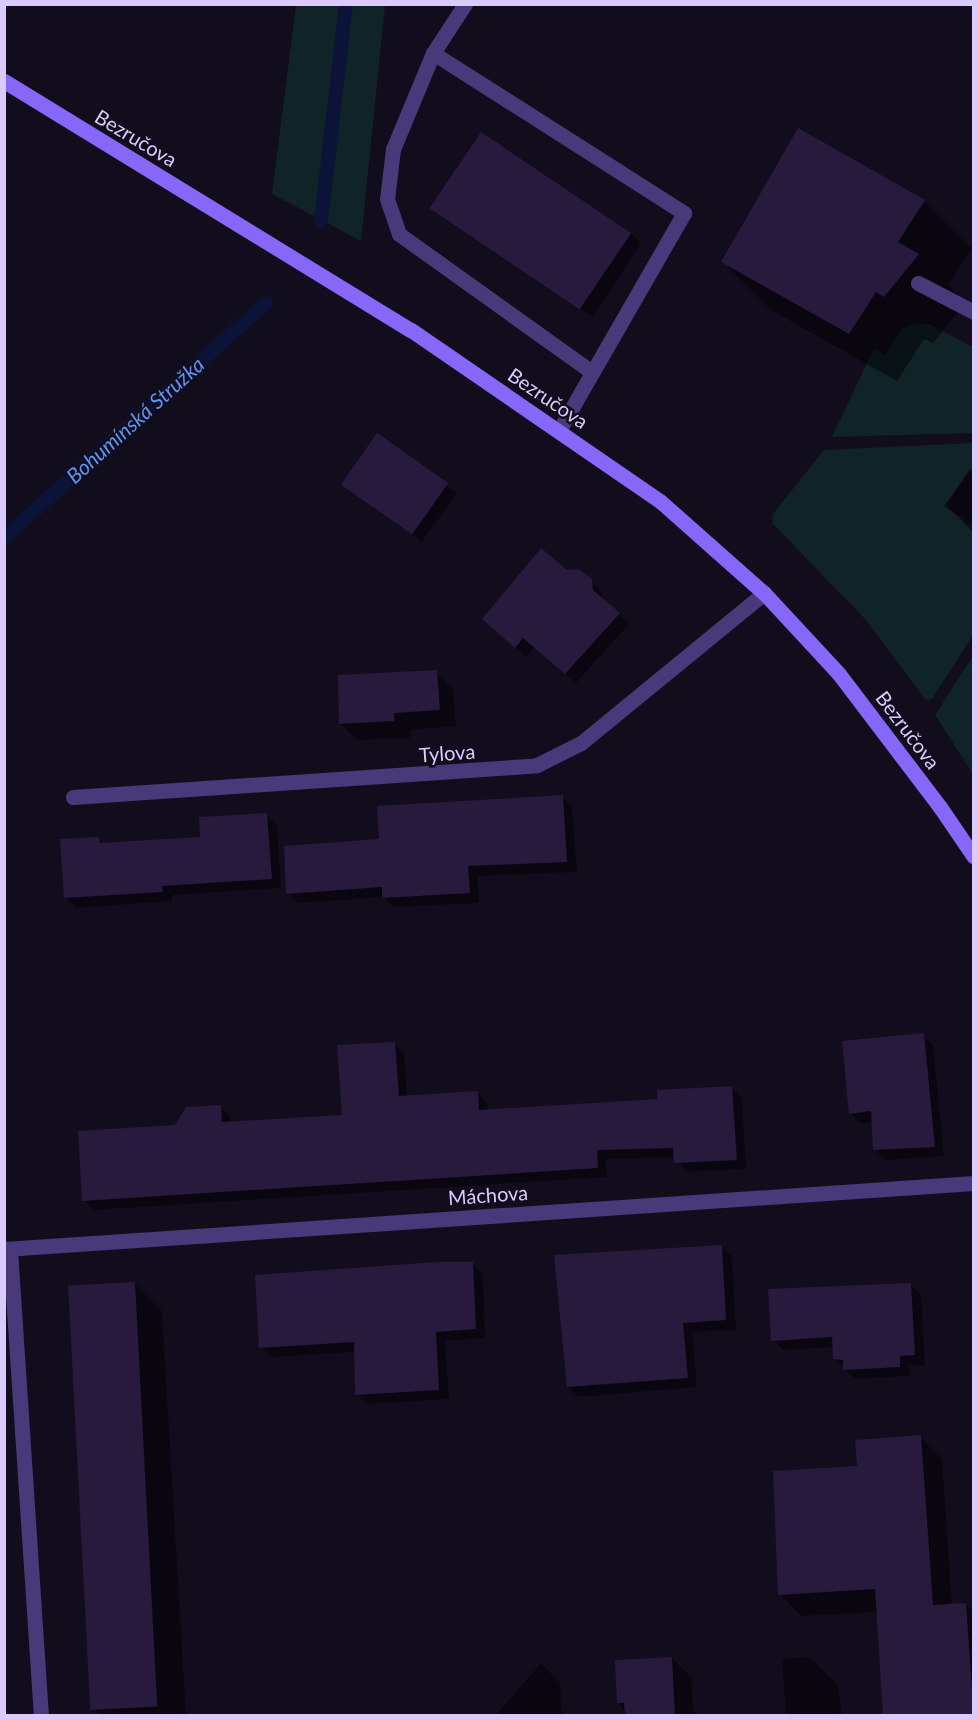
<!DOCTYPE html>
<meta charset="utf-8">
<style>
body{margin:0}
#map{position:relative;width:978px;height:1720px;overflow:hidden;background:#120d1d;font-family:Lato,sans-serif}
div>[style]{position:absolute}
.green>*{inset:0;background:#102326}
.shadow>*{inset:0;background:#0007;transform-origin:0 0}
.stream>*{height:14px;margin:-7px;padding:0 7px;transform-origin:7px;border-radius:7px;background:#0b1338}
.building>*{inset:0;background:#271a3d;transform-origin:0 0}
.lane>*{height:15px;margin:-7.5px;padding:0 7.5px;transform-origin:7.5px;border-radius:7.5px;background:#483a7a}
.street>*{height:15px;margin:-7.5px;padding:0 7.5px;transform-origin:7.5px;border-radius:7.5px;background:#483a7a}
.secondary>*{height:15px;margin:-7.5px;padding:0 7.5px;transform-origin:7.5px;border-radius:7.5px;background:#8667f8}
span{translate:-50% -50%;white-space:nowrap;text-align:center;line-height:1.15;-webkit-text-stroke:5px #120d1d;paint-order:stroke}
.street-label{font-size:20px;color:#dacbfc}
.water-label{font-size:21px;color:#5e93f7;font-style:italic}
.frame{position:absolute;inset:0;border:6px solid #dacbfc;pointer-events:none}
</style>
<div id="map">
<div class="green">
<i style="clip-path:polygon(296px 5px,385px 5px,361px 241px,272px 194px)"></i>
<i style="clip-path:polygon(916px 323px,929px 324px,973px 347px,973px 433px,832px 437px,874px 348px,885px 355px,901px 330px)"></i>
<i style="clip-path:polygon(973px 443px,973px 472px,970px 469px,944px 506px,973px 526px,973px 635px,932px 699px,926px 700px,866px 620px,772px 523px,773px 514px,824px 450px)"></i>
<i style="clip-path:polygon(973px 656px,973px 774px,935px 715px)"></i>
</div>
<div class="shadow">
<i style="clip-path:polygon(798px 130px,924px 201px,972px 249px,948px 285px,965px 303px,933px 343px,924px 339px,897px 381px,771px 310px,723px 262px)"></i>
<i style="clip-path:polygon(433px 209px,631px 233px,641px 243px,593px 317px)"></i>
<i style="left:377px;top:435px;width:99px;height:60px;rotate:36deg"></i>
<i style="clip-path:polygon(970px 471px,974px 473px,974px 533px,946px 505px)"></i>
<i style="clip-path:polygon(566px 571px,591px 580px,601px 591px,602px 600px,629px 624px,576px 683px,534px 647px,526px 657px,494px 629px)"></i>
<i style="clip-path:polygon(436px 672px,453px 689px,456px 726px,410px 730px,411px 738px,357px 740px,340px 723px)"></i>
<i style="clip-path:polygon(562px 797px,572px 807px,577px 872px,478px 876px,479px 903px,394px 907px,383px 897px,298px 903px,288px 893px,381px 841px)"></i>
<i style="clip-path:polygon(267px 815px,277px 825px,281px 888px,172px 895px,172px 901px,76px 908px,66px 897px,98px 839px,103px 844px,202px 839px)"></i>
<i style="clip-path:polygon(923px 1035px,933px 1045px,944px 1156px,885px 1160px,875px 1150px,873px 1122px,860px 1123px,850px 1113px)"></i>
<i style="clip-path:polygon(394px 1043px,404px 1053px,407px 1097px,477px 1092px,487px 1102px,488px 1111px,658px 1100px,732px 1088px,742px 1098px,746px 1169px,686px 1172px,675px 1157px,606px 1159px,607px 1177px,94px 1210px,84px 1200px,176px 1126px,220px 1107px,231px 1117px,231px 1123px,343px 1116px)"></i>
<i style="clip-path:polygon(721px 1246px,732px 1256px,736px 1330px,692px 1332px,697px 1387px,578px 1397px,568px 1387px)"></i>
<i style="clip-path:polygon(472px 1264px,483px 1274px,485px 1338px,445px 1341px,449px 1399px,367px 1404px,357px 1394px,355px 1352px,271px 1357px,261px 1347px)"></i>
<i style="clip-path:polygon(134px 1283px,162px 1311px,186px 1716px,101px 1716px,94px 1709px)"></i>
<i style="clip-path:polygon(911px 1285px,921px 1295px,925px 1365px,909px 1366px,910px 1376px,855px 1379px,834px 1358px,834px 1347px,783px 1350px,773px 1340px)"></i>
<i style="clip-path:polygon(920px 1437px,942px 1459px,952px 1605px,966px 1604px,974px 1612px,974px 1716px,878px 1612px,801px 1616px,780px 1594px,858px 1467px)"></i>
<i style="clip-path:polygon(810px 1657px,838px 1685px,842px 1716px,786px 1716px,782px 1659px)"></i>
<i style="clip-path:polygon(672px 1658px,692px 1678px,693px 1710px,699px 1716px,627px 1716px,618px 1702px)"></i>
<i style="clip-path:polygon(541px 1663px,560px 1683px,562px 1716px,495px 1716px)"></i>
</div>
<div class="stream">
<i style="left:321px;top:221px;width:218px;rotate:-83.4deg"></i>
<i style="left:4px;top:538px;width:352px;rotate:-41.9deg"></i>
</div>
<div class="building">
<i style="clip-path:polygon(798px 128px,925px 200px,898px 242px,919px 254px,884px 297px,876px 292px,849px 334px,721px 262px)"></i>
<i style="left:481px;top:132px;width:181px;height:92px;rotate:34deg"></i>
<i style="left:377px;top:433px;width:87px;height:63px;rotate:35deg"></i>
<i style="clip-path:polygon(541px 548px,567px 570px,579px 569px,592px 579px,593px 590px,620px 613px,565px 674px,523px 638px,515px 648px,482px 619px)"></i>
<i style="clip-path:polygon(437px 670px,440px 710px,394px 713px,394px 721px,339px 724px,338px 675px)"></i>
<i style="clip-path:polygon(563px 795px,567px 862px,468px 866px,470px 893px,382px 898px,382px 887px,286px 894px,284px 846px,379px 839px,377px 806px)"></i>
<i style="clip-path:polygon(267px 813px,272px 879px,162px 886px,163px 892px,64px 898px,60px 839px,99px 837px,100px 843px,200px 837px,199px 817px)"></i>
<i style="clip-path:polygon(924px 1033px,935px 1147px,873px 1150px,871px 1111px,849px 1114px,842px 1041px)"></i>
<i style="clip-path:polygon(395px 1042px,399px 1096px,478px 1091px,479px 1110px,657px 1099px,657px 1090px,732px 1086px,737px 1160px,674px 1163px,673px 1148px,597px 1150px,598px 1168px,82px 1201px,78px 1131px,175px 1125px,186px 1107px,221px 1105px,222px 1122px,342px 1115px,337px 1045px)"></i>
<i style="clip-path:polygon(722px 1245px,726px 1320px,683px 1323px,688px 1378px,567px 1387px,554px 1255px)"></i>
<i style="clip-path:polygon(437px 1262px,473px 1262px,476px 1329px,436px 1332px,439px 1390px,355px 1395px,354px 1342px,259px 1348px,255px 1275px)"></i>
<i style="left:135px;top:1282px;width:425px;height:67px;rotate:87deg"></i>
<i style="clip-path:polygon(911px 1283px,915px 1355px,900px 1356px,900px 1367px,843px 1370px,843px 1360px,833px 1359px,832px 1337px,771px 1341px,768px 1289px)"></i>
<i style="clip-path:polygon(921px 1435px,933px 1605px,966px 1603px,974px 1716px,883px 1716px,875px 1589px,778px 1595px,773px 1471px,857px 1466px,855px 1440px)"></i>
<i style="clip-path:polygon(672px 1657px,675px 1716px,625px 1716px,624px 1703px,617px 1703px,615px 1660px)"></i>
</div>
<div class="lane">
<i style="left:465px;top:4px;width:59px;rotate:123.1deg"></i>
<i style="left:433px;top:53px;width:298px;rotate:32.5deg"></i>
<i style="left:684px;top:213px;width:250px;rotate:119.9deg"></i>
<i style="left:433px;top:53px;width:104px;rotate:112.6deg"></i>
<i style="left:393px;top:149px;width:50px;rotate:96.8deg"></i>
<i style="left:387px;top:199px;width:37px;rotate:71deg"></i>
<i style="left:399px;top:234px;width:237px;rotate:35.6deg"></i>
<i style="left:918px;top:283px;width:63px;rotate:27.4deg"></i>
</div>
<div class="street">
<i style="left:73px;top:797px;width:465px;rotate:-3.9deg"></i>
<i style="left:537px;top:765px;width:49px;rotate:-26.6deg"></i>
<i style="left:581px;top:743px;width:237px;rotate:-39.3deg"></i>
<i style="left:4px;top:1249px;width:972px;rotate:-3.89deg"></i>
<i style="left:10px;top:1250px;width:467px;rotate:86.2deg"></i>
</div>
<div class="secondary">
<i style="left:4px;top:81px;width:477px;rotate:31.5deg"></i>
<i style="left:411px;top:330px;width:303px;rotate:34.5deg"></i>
<i style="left:661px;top:502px;width:137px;rotate:41.5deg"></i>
<i style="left:764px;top:593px;width:110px;rotate:47.2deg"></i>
<i style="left:839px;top:674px;width:167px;rotate:52.8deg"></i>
<i style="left:940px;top:807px;width:60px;rotate:55.8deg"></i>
</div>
<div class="street-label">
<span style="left:136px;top:138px;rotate:31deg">Bezručova</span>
<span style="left:548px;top:398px;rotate:34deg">Bezručova</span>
<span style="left:908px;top:730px;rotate:53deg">Bezručova</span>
<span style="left:447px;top:753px;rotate:-4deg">Tylova</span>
<span style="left:488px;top:1195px;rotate:-4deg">Máchova</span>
</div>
<div class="water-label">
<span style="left:135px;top:420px;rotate:-42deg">Bohumínská Stružka</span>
</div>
<div class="frame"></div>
</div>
